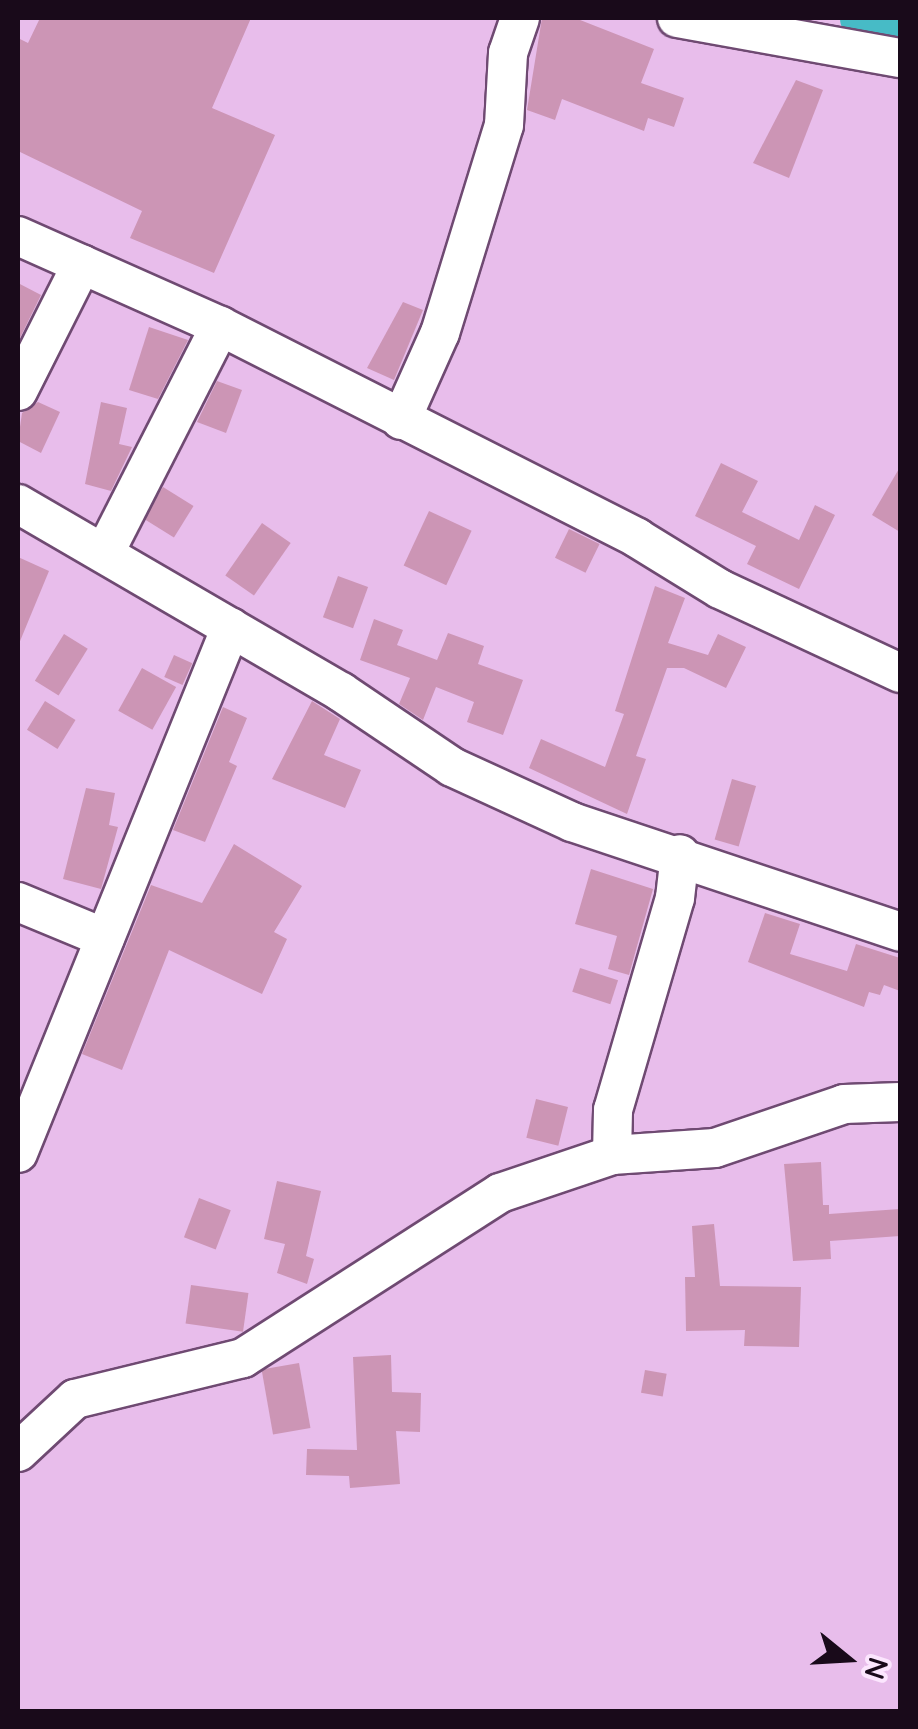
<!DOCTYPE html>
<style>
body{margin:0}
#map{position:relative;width:918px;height:1729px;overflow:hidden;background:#e8bdeb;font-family:Quicksand,sans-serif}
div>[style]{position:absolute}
.river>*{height:50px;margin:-25px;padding:0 25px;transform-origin:25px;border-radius:25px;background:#47bbc6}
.building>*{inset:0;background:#cc95b5;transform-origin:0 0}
.roads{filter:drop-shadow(2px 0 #6f4a72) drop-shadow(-2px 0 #6f4a72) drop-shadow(0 2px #6f4a72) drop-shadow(0 -2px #6f4a72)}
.minor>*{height:38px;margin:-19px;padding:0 19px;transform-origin:19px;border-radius:19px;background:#fff}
span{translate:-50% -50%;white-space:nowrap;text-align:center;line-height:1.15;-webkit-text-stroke:9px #fce6fe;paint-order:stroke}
.frame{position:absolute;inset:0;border:20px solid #190a1a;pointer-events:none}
.north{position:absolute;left:798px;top:1609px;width:100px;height:100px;-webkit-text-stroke:8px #fce6fe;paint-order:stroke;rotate:108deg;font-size:28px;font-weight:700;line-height:40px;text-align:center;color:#190a1a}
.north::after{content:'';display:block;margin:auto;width:35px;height:45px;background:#190a1a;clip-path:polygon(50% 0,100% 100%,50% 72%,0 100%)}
</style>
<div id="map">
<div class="river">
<i style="left:865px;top:18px;width:36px;rotate:10deg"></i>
</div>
<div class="building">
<i style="clip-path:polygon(40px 18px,251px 18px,212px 108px,275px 135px,214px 273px,130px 238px,142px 211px,18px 151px,18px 38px,28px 43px)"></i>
<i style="clip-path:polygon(542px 18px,575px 18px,654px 49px,641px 83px,684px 98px,674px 127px,648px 118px,644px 131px,562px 99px,555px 120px,527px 110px)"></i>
<i style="clip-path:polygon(796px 80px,823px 90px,789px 178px,753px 163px)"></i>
<i style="clip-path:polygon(18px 283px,41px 295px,18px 342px)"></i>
<i style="clip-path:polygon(403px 302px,423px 310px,394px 380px,367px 368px)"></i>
<i style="clip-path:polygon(149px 327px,188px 340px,158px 399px,129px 390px)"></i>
<i style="clip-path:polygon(217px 381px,242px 390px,226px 433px,197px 422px)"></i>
<i style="clip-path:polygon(38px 402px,60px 412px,41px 453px,18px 441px,22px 413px)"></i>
<i style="clip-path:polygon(101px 402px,127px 408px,119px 444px,132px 447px,111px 491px,85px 484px)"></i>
<i style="clip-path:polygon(721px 463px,758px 481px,742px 512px,799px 540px,815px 505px,835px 515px,799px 589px,747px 564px,756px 546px,695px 516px)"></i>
<i style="clip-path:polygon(900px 467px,900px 532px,872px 515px)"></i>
<i style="left:163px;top:487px;width:36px;height:37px;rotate:32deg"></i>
<i style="left:429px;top:511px;width:47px;height:60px;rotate:25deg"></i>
<i style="left:262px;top:523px;width:35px;height:64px;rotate:35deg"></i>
<i style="left:569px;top:529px;width:34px;height:32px;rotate:26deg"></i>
<i style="clip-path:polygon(18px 557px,49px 571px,18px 646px)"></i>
<i style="left:338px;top:576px;width:32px;height:44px;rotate:20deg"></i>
<i style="clip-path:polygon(655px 586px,685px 598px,668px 643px,708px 655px,718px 634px,746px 647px,726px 688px,684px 668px,667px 668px,636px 756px,646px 759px,627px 814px,529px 768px,541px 739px,605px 767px,624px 714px,615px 711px)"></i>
<i style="clip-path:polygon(374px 619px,403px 630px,397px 645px,437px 660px,448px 633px,484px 646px,478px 664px,523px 680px,503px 735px,467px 722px,474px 702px,436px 687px,423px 720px,399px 704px,410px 678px,360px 660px)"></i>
<i style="left:64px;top:634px;width:28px;height:55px;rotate:32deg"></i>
<i style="left:174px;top:655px;width:20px;height:24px;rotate:24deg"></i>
<i style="left:142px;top:668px;width:39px;height:49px;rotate:29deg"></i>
<i style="left:45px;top:701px;width:36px;height:34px;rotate:32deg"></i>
<i style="clip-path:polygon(312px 701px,340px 719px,324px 755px,361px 770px,345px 808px,272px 779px)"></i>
<i style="clip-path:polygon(223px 707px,247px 718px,229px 762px,237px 766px,205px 842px,173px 830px)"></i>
<i style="left:732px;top:779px;width:25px;height:63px;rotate:16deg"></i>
<i style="clip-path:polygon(86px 788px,115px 793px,109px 825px,118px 827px,101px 889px,63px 879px)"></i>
<i style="clip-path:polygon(234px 844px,302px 886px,274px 932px,287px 939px,262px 994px,169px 950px,122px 1070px,82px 1054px,151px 885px,202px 903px)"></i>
<i style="clip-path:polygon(591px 869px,653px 889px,629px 975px,608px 969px,617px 936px,575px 924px)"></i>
<i style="clip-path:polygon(765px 913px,800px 924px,790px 954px,847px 971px,856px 944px,900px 958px,900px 991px,884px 985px,880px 995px,869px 992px,864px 1007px,748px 962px)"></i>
<i style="left:580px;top:968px;width:40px;height:25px;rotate:18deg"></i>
<i style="left:536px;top:1099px;width:33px;height:40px;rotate:14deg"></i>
<i style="clip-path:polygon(821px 1162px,823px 1205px,829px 1205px,829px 1214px,900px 1209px,900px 1236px,830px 1241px,831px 1259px,793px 1261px,784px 1164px)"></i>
<i style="clip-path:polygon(277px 1181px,321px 1191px,306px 1256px,314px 1259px,307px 1284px,277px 1273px,285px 1244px,264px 1239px)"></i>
<i style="left:199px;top:1198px;width:34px;height:42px;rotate:21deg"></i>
<i style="clip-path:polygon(714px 1224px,720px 1286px,801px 1287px,799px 1347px,744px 1346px,745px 1330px,686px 1331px,685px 1277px,695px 1277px,692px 1226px)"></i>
<i style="left:191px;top:1285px;width:58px;height:39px;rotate:8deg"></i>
<i style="clip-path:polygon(391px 1355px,392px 1392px,421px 1393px,420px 1432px,396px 1431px,400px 1484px,350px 1488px,349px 1476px,306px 1475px,307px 1449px,357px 1450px,353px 1357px)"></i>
<i style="left:299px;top:1363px;width:66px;height:38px;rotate:80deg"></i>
<i style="left:645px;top:1370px;width:22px;height:23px;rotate:10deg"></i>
</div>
<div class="roads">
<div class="minor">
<i style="left:677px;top:18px;width:227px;rotate:10.2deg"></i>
<i style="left:18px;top:236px;width:221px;rotate:24deg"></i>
<i style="left:220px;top:326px;width:468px;rotate:26.9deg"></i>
<i style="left:637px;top:538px;width:97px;rotate:31.6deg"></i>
<i style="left:720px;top:589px;width:199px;rotate:25deg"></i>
<i style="left:18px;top:391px;width:142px;rotate:-63.3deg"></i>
<i style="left:401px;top:420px;width:95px;rotate:-65.9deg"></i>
<i style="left:440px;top:333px;width:218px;rotate:-72.9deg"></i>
<i style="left:504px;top:125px;width:72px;rotate:-86.8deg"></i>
<i style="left:508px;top:53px;width:37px;rotate:-71deg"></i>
<i style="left:18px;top:504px;width:374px;rotate:30.2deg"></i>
<i style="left:341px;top:692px;width:134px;rotate:34deg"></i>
<i style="left:452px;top:767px;width:132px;rotate:24.6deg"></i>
<i style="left:572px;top:822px;width:346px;rotate:18.5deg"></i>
<i style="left:105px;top:552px;width:254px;rotate:-63deg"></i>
<i style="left:18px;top:902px;width:94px;rotate:22.5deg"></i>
<i style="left:18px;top:1153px;width:567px;rotate:-67.95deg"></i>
<i style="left:612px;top:1155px;width:45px;rotate:-88.7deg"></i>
<i style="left:613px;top:1110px;width:221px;rotate:-73.7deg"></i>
<i style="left:675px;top:898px;width:44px;rotate:-83.5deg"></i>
<i style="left:18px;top:1452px;width:78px;rotate:-42.9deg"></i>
<i style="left:75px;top:1399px;width:173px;rotate:-13.7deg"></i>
<i style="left:243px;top:1358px;width:305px;rotate:-32.7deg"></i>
<i style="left:500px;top:1193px;width:118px;rotate:-18.7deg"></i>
<i style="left:612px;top:1155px;width:103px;rotate:-3.9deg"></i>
<i style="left:715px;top:1148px;width:136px;rotate:-18.8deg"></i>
<i style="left:844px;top:1104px;width:56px;rotate:-2deg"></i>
</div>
</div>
<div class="frame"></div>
<div class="north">N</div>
</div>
